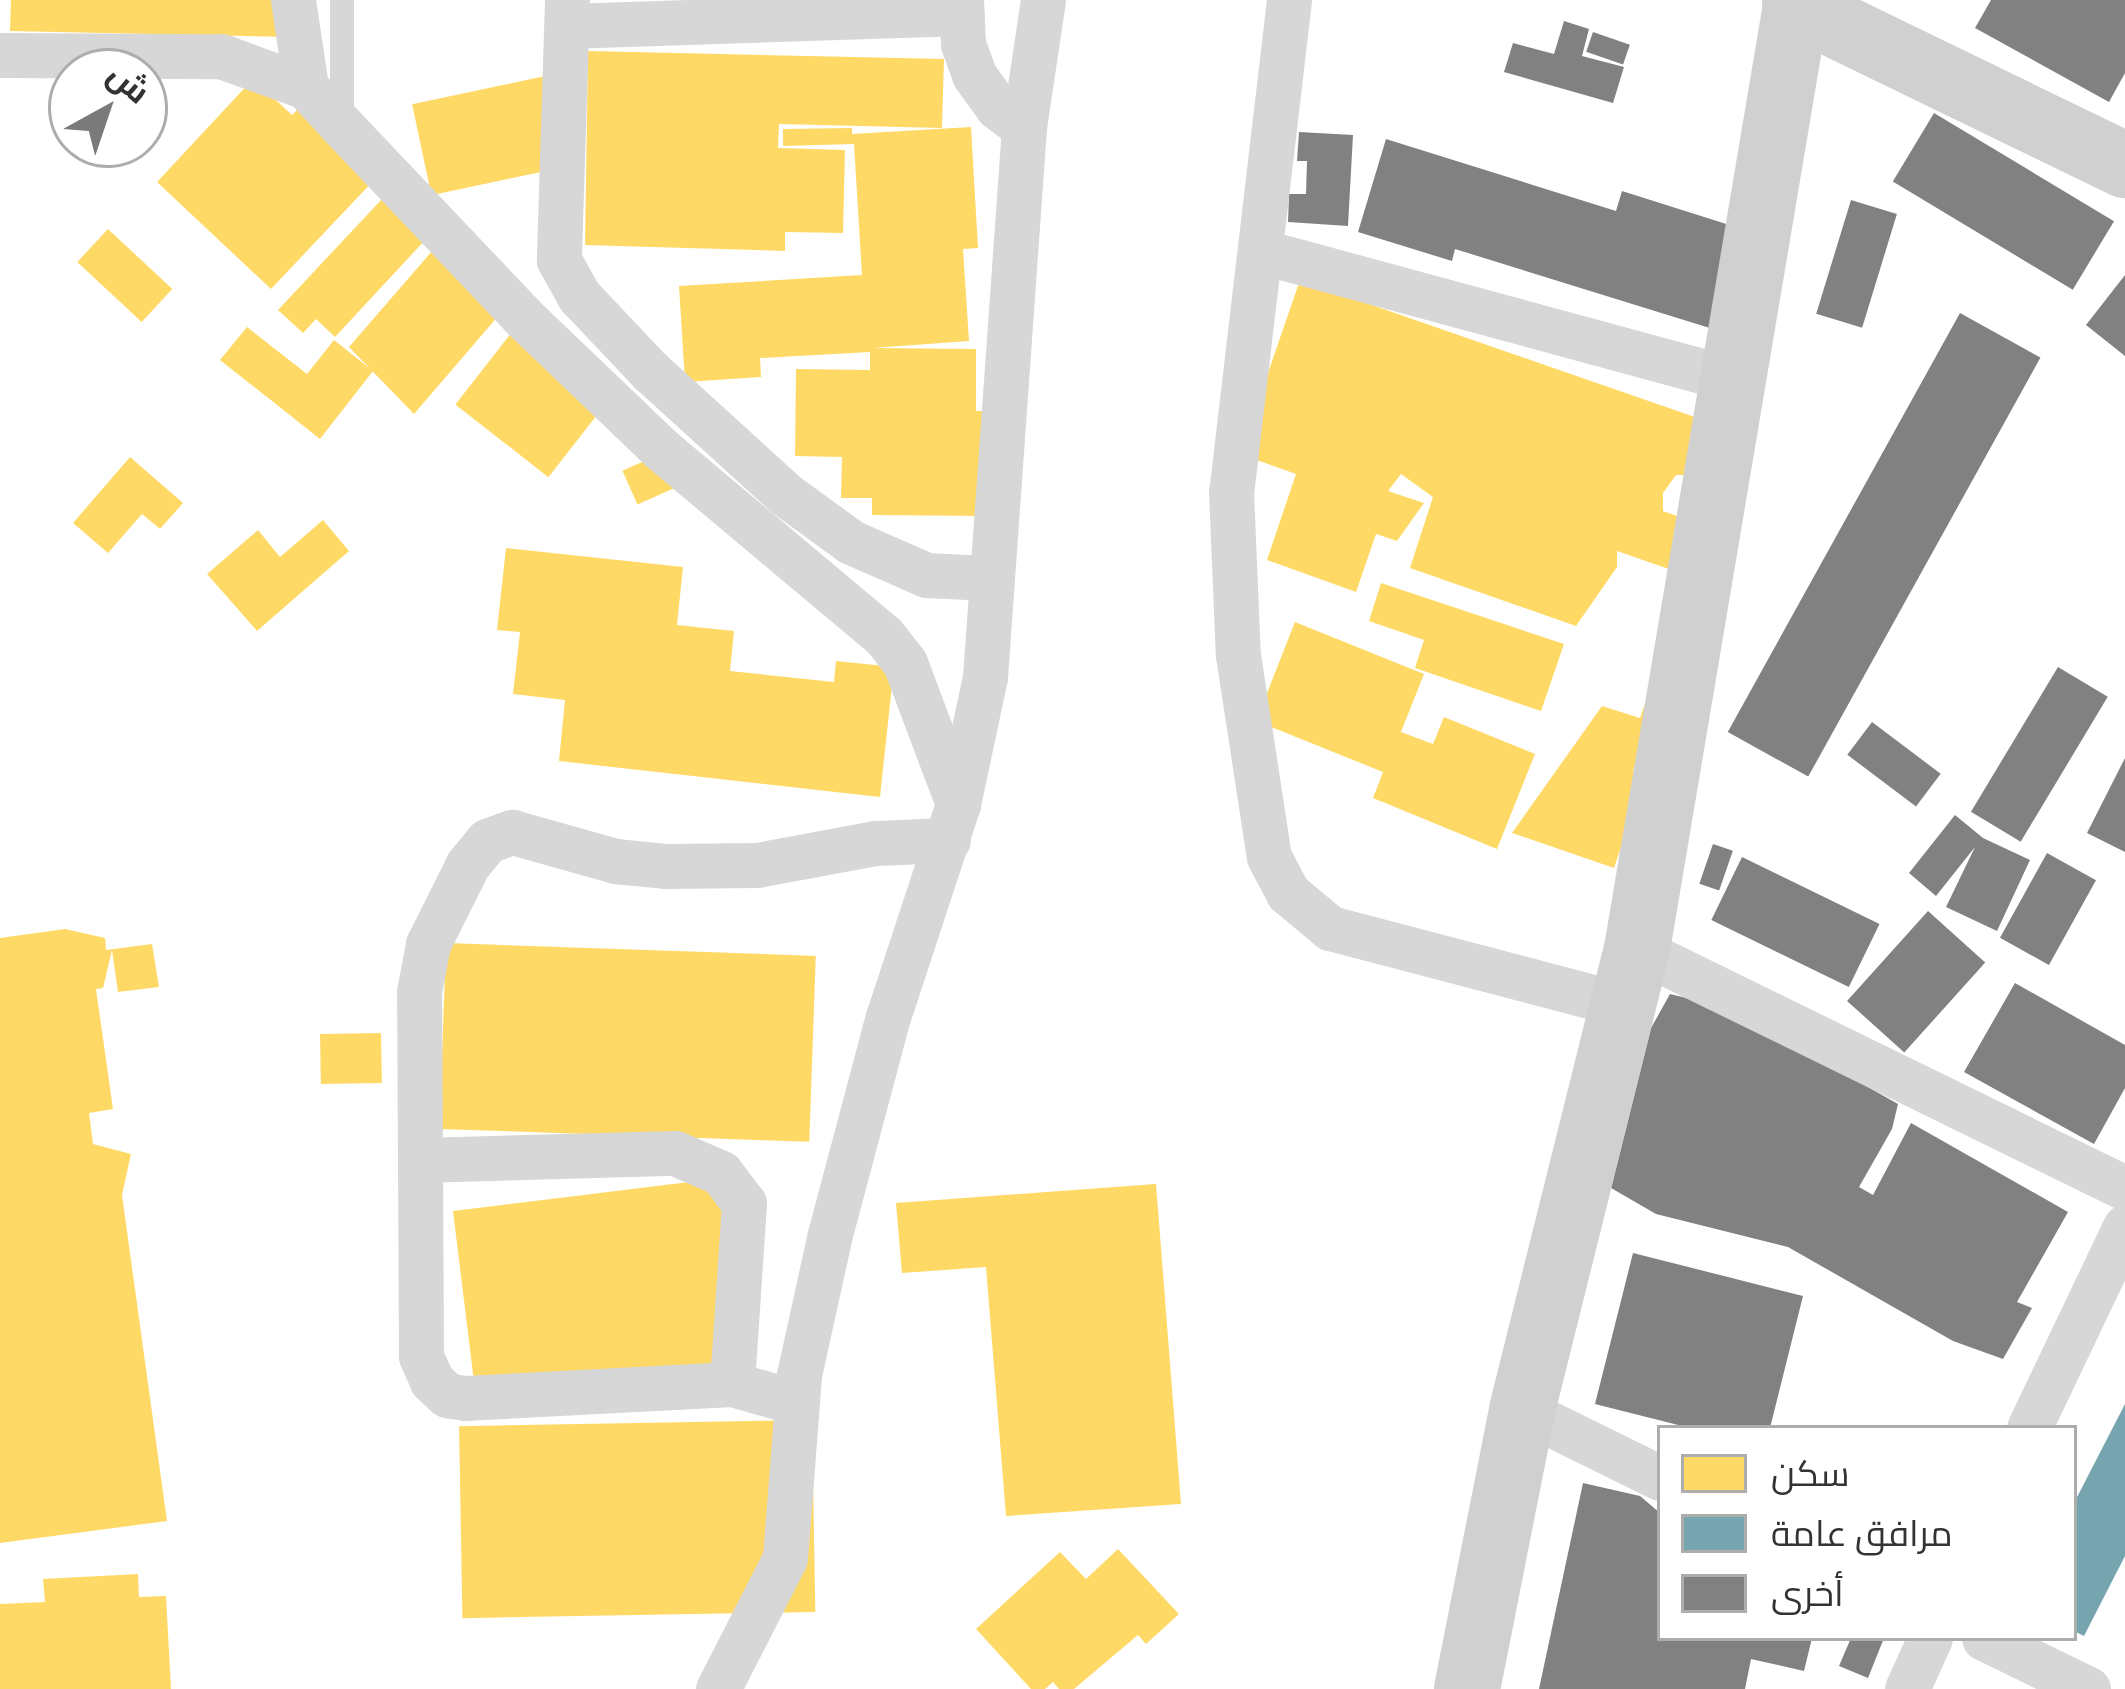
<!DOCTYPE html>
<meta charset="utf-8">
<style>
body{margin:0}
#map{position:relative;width:2125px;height:1689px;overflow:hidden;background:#fff;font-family:Cabin,Cairo,sans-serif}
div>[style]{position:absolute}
.homes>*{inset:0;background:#ffd966;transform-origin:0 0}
.public>*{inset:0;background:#76a5af}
.building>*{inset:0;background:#818181;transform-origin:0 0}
.lane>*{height:24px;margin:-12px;padding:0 12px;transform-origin:12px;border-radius:12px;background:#d7d7d7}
.street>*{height:45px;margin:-22.5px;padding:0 22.5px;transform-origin:22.5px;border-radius:22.5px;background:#d7d7d7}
.secondary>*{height:66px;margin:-33px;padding:0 33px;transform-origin:33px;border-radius:33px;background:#d0d0d0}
span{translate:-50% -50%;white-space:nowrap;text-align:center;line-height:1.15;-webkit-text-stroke:12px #fff;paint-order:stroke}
.legend{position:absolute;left:1657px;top:1425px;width:420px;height:216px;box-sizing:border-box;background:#fff;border:3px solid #adadad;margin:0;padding:15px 21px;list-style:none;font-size:36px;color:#333}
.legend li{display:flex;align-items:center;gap:24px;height:60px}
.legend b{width:60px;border:3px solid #adadad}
.north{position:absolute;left:48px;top:48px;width:120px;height:120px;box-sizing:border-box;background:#fff;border:3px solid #adadad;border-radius:50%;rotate:40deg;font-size:33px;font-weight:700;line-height:48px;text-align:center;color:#333}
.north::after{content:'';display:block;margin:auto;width:42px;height:54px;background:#7a7a7a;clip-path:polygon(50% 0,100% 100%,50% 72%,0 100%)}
</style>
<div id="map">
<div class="homes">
<i style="clip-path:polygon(11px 0,290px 0,290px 37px,10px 31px)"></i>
<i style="clip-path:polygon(588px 51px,944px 59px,942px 128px,779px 124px,778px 148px,845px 150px,843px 233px,785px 232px,785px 251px,585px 245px)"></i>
<i style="left:550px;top:75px;width:93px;height:141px;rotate:78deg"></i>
<i style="clip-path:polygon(253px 79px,292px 115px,300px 107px,376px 178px,271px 289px,157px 182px)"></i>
<i style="clip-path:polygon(971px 127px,978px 248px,963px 249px,969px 341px,873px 348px,976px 349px,976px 411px,985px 411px,984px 516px,872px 515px,872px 498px,841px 498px,842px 457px,795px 456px,796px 369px,870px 370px,870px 352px,760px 358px,761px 377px,685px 382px,679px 286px,862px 275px,854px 144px,783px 146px,783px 129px,852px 128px,852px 134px)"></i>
<i style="clip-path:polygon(397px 183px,440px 224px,335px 337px,316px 319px,303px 333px,278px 310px)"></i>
<i style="clip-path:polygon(452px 228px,506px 307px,414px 414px,349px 347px)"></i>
<i style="left:108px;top:229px;width:88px;height:45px;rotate:43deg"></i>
<i style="clip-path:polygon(1300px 280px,1715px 424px,1698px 475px,1676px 475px,1663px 493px,1663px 511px,1711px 528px,1633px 771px,1670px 796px,1638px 797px,1614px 868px,1512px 833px,1602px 706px,1640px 718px,1689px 576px,1617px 551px,1617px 567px,1576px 626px,1410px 568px,1433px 497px,1401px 474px,1388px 491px,1424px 503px,1397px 541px,1376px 534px,1356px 592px,1267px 560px,1296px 474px,1240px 454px)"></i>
<i style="clip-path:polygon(247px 327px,307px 374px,334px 340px,373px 371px,320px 439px,220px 360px)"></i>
<i style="left:512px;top:332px;width:118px;height:92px;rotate:38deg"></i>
<i style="left:669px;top:450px;width:37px;height:51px;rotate:66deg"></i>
<i style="clip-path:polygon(130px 457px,183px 503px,160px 529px,142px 514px,108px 553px,73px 523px)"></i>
<i style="clip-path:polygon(323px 520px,349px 551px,257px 631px,207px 574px,258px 530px,280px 557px)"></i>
<i style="clip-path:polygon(506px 548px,683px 567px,677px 625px,734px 631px,730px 671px,834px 682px,836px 661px,894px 667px,880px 797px,559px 761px,565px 700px,513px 694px,520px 632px,497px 630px)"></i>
<i style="clip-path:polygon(1381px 583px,1564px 644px,1541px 711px,1415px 668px,1424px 640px,1369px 621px)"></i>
<i style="clip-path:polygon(1295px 622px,1424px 674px,1401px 732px,1433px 744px,1444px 717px,1535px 754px,1497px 849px,1373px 798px,1383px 772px,1256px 721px)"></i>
<i style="clip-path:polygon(65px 929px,105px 938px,106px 950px,152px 944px,159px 987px,118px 992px,112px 950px,103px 988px,96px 989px,113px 1109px,89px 1113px,93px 1144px,131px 1154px,122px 1195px,167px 1521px,0 1543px,0 938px)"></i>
<i style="left:446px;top:943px;width:370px;height:186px;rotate:2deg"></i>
<i style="left:381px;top:1033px;width:50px;height:61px;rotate:89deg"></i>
<i style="left:722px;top:1178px;width:189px;height:271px;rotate:83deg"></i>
<i style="clip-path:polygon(1156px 1184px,1181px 1504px,1006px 1516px,986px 1267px,902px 1273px,896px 1203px)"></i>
<i style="left:812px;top:1420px;width:192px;height:353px;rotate:89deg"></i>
<i style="clip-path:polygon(1118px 1549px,1179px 1614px,1146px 1644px,1138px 1635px,1074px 1689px,1059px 1689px,1053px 1682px,1045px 1689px,1031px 1689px,976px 1629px,1060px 1552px,1086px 1579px)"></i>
<i style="clip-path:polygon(138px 1574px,139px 1597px,166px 1596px,171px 1689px,0 1689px,0 1604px,45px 1602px,43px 1579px)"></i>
</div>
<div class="public">
<i style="clip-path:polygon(2125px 1404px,2125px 1556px,2084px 1636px,2074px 1631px,2074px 1503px)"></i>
</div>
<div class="building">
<i style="clip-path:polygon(1991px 0,2125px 0,2125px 73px,2109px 102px,1975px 28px)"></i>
<i style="clip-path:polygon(1564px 21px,1589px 29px,1582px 56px,1624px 67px,1613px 103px,1504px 72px,1513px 43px,1554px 54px)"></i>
<i style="left:1593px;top:32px;width:39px;height:21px;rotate:19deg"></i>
<i style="left:1934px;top:113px;width:210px;height:80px;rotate:31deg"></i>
<i style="clip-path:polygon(1299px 132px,1353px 135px,1348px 226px,1288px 222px,1289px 194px,1306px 194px,1307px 161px,1297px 161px)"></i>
<i style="clip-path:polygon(1386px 139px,1616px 211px,1622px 191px,1786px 243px,1755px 342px,1455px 249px,1452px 261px,1358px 232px)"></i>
<i style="left:1851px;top:200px;width:48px;height:119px;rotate:17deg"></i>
<i style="clip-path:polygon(2125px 275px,2125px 356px,2086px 325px)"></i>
<i style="left:1960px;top:313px;width:92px;height:479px;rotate:29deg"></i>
<i style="left:2058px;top:667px;width:58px;height:169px;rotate:31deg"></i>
<i style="left:1872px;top:722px;width:86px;height:41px;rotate:37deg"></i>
<i style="clip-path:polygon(2125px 758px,2125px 852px,2087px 833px)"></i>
<i style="clip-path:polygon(1955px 815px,1983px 838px,2030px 860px,1997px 931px,1946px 907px,1975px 847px,1936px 896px,1909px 873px)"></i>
<i style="left:1713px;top:844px;width:21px;height:42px;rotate:19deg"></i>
<i style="left:2047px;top:853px;width:56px;height:97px;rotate:29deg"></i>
<i style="left:1742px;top:857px;width:153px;height:70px;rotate:26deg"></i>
<i style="left:1928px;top:911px;width:77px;height:121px;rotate:42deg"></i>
<i style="clip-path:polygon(2015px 983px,2125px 1045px,2125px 1088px,2094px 1144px,1964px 1072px)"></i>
<i style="clip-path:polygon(1670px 994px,1728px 1008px,1898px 1104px,1892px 1129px,1859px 1187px,1873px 1195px,1911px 1123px,2068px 1212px,2017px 1302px,2032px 1308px,2003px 1359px,1953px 1341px,1788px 1247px,1656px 1214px,1611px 1188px,1651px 1028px)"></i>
<i style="clip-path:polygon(1633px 1253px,1803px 1296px,1770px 1428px,1690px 1428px,1595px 1404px)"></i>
<i style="clip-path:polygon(1583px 1483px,1640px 1496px,1660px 1513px,1660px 1638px,1812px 1638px,1804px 1671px,1751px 1659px,1745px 1689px,1539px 1689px)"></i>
<i style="clip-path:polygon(1851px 1638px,1884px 1638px,1868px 1678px,1839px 1666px)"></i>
</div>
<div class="lane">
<i style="left:342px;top:124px;width:124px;rotate:-90deg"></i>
</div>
<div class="street">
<i style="left:293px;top:0;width:88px;rotate:81.5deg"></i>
<i style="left:306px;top:87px;width:53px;rotate:47.3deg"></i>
<i style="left:342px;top:126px;width:262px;rotate:46.5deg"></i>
<i style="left:522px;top:316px;width:192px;rotate:43.7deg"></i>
<i style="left:661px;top:449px;width:291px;rotate:40deg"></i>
<i style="left:884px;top:636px;width:34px;rotate:52deg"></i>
<i style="left:905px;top:663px;width:151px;rotate:69.4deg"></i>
<i style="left:567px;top:0;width:260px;rotate:91.8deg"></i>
<i style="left:559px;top:260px;width:41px;rotate:60.9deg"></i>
<i style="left:579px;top:296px;width:103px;rotate:46.6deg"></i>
<i style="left:650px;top:371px;width:183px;rotate:42.3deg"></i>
<i style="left:785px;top:494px;width:82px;rotate:36deg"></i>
<i style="left:851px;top:542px;width:82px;rotate:23.7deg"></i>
<i style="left:926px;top:575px;width:62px;rotate:2.8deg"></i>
<i style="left:961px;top:0;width:44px;rotate:87.4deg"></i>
<i style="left:963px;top:44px;width:33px;rotate:70deg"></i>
<i style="left:974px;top:75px;width:39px;rotate:54deg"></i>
<i style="left:997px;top:107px;width:34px;rotate:37deg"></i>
<i style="left:1289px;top:0;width:494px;rotate:96.7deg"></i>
<i style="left:1231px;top:491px;width:164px;rotate:87.6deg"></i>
<i style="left:1238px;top:655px;width:204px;rotate:81.3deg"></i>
<i style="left:1269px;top:857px;width:41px;rotate:62.2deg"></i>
<i style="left:1288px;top:893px;width:55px;rotate:39.8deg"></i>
<i style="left:1330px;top:928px;width:303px;rotate:14.7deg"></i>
<i style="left:567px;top:26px;width:395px;rotate:-1.9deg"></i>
<i style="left:0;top:55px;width:221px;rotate:0.3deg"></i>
<i style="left:221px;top:56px;width:90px;rotate:20deg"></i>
<i style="left:1260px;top:251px;width:489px;rotate:15.2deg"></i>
<i style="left:1637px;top:949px;width:543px;rotate:26.09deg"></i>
<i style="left:420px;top:1160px;width:255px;rotate:-1.6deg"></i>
<i style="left:675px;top:1153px;width:50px;rotate:23.5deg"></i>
<i style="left:721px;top:1173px;width:38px;rotate:53deg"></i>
<i style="left:744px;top:1203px;width:181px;rotate:93.8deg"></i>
<i style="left:795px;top:1402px;width:66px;rotate:-164.1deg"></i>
<i style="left:732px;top:1384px;width:267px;rotate:177deg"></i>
<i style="left:465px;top:1398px;width:18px;rotate:-171deg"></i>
<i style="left:447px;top:1395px;width:21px;rotate:-137deg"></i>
<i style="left:432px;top:1381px;width:27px;rotate:-114deg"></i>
<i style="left:421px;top:1356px;width:364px;rotate:-90.3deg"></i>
<i style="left:419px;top:992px;width:49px;rotate:-79.4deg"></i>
<i style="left:428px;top:944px;width:89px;rotate:-63.4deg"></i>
<i style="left:468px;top:864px;width:30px;rotate:-50deg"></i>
<i style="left:487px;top:841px;width:27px;rotate:-20deg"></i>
<i style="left:512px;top:832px;width:107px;rotate:15.7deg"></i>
<i style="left:615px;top:861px;width:50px;rotate:5.7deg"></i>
<i style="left:665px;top:866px;width:92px;rotate:-0.6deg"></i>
<i style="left:757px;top:865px;width:121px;rotate:-10.5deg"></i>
<i style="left:876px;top:843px;width:72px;rotate:-2.4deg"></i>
<i style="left:1522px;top:1410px;width:154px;rotate:26.2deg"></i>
<i style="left:2029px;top:1428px;width:223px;rotate:-64.5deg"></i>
<i style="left:1984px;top:1638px;width:116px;rotate:26.1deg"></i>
<i style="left:718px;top:1689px;width:147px;rotate:-62.9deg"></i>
<i style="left:785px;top:1558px;width:184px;rotate:-85.6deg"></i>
<i style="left:799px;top:1375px;width:140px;rotate:-77.6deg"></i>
<i style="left:829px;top:1238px;width:229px;rotate:-75.1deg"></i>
<i style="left:888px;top:1017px;width:224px;rotate:-71.8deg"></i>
<i style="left:958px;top:804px;width:130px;rotate:-78deg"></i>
<i style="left:985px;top:677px;width:551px;rotate:-85.94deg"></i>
<i style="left:1024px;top:127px;width:128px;rotate:-81.5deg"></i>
<i style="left:1907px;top:1689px;width:56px;rotate:-65.7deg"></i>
</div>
<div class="secondary">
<i style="left:1795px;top:5px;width:367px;rotate:25.9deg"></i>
<i style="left:1467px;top:1689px;width:284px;rotate:-78.8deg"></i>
<i style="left:1522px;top:1410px;width:475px;rotate:-76deg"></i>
<i style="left:1637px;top:949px;width:962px;rotate:-80.43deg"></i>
</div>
<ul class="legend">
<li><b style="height:33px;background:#ffd966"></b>سكن</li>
<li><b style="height:33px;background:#76a5af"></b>مرافق عامة</li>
<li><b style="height:33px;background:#818181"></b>أخرى</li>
</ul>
<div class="north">ش</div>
</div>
